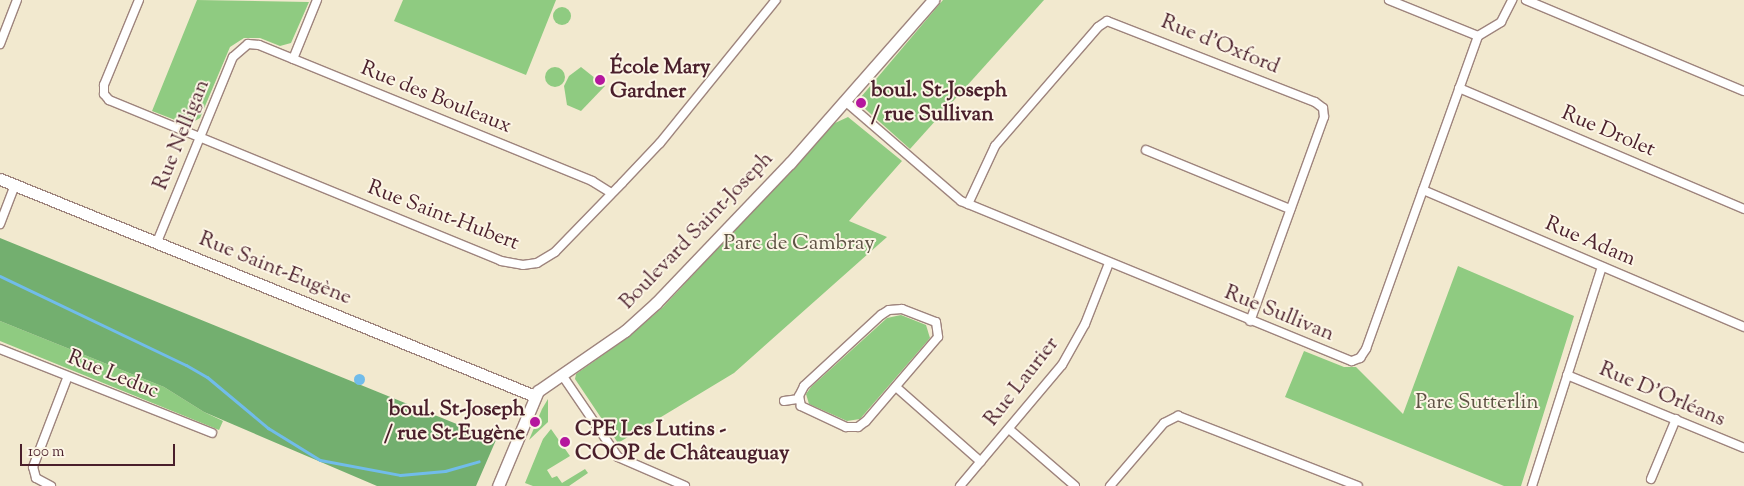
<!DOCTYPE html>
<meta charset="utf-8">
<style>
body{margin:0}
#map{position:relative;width:1744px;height:486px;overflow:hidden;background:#f2e9cf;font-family:"Sorts Mill Goudy",serif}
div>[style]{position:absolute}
.green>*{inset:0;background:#8fcb81}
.round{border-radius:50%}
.forest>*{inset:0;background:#73af6f}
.water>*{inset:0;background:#71bcea}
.stream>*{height:3px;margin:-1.5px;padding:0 1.5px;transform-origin:1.5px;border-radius:1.5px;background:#71bcea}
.roads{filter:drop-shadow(1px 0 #9e847d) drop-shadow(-1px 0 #9e847d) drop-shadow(0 1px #9e847d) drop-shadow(0 -1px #9e847d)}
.street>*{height:8px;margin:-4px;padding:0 4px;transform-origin:4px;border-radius:4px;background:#fff}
.secondary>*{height:11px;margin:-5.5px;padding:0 5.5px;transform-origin:5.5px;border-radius:5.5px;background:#fff}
.dots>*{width:14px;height:14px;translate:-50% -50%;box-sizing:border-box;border:2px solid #fcf5e5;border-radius:50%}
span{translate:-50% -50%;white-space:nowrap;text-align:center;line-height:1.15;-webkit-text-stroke:4px #fcf5e5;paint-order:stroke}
.street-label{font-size:21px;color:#4a1f2b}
.poi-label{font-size:21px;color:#4a1f2b;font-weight:700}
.left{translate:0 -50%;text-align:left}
.right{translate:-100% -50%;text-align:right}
.park-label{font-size:21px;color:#5f5345}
.scale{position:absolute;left:20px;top:444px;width:155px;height:22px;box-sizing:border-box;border:2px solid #4a1f2b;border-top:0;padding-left:6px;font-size:15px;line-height:18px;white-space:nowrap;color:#4a1f2b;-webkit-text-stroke:4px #fcf5e5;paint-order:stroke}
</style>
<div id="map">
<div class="green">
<i style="clip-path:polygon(197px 0,309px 2px,291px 43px,280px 46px,260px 38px,244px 38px,230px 47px,200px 118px,188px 125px,152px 111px)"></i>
<i style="clip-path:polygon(403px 0,556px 0,526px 75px,394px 21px)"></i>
<i style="clip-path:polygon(943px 0,1044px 0,910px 149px,862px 106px,861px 97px)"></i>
<i class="round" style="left:553px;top:7px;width:18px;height:18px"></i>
<i style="clip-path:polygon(581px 67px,605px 86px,581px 111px,567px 105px,564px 86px,569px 76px)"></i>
<i class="round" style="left:545px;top:67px;width:20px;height:20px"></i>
<i style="clip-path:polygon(848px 117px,902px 161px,849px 221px,887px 237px,734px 373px,618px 443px,575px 379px,576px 374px,627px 338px,663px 307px,835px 123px)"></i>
<i style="clip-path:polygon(1458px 266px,1574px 316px,1521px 486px,1504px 486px,1285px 397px,1304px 351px,1344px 367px,1356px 367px,1403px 414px)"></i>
<i style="clip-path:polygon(901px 315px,926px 325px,930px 338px,860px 419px,847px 421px,809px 404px,806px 394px,811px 387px,887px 318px)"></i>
<i style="clip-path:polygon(0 321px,164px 387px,204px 412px,223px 421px,219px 430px,0 341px)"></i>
<i style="clip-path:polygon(548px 399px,548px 422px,529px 440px,542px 409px)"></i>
<i style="clip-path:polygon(551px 429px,570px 456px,547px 470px,552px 478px,557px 476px,562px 483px,585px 469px,588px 473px,569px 486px,533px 486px,525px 483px,543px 439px)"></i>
</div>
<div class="forest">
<i style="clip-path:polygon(0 238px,496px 440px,476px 486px,377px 486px,204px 412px,164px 387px,0 321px)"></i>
</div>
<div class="water">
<i class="round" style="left:353.5px;top:373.5px;width:11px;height:11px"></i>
</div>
<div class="stream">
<i style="left:0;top:276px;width:206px;rotate:25.6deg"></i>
<i style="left:186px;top:365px;width:24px;rotate:30deg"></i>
<i style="left:207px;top:377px;width:80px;rotate:39.9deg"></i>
<i style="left:268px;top:428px;width:61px;rotate:31.6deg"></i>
<i style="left:320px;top:460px;width:81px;rotate:10.6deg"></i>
<i style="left:400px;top:475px;width:45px;rotate:-5.1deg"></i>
<i style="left:445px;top:471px;width:35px;rotate:-16deg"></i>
</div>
<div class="roads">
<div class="street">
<i style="left:139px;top:0;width:92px;rotate:112.4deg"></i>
<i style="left:104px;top:85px;width:9px;rotate:90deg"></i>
<i style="left:104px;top:94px;width:8px;rotate:50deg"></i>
<i style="left:109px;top:100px;width:424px;rotate:22.3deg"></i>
<i style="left:501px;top:261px;width:22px;rotate:10deg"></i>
<i style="left:523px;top:265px;width:14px;rotate:-8deg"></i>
<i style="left:537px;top:263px;width:21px;rotate:-31deg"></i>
<i style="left:555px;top:252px;width:96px;rotate:-45.8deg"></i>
<i style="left:622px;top:183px;width:55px;rotate:-46.5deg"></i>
<i style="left:660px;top:143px;width:184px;rotate:-51deg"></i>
<i style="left:1389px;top:0;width:96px;rotate:22deg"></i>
<i style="left:1526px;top:0;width:236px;rotate:22.7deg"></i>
<i style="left:0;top:44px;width:47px;rotate:-68.9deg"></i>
<i style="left:293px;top:59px;width:64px;rotate:-67.9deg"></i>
<i style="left:1459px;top:88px;width:310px;rotate:23deg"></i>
<i style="left:845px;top:101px;width:153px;rotate:40.8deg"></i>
<i style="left:961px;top:201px;width:422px;rotate:22.3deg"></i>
<i style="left:1352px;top:361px;width:9px;rotate:-21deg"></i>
<i style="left:1360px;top:358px;width:11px;rotate:-56deg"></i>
<i style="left:1366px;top:349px;width:332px;rotate:-70.3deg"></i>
<i style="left:1478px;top:36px;width:27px;rotate:-31deg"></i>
<i style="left:1501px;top:22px;width:25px;rotate:-63deg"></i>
<i style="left:1146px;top:150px;width:156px;rotate:22.3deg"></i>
<i style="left:1423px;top:190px;width:349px;rotate:23.1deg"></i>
<i style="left:968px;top:204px;width:64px;rotate:-65deg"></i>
<i style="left:995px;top:146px;width:157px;rotate:-49.1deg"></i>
<i style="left:1098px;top:27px;width:11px;rotate:-34deg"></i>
<i style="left:1107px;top:21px;width:223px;rotate:21.3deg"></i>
<i style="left:1315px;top:102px;width:10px;rotate:37deg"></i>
<i style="left:1323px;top:108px;width:9px;rotate:84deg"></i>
<i style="left:1324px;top:117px;width:217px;rotate:109.9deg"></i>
<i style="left:0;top:224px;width:42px;rotate:-69deg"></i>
<i style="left:157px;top:242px;width:200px;rotate:-67.7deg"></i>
<i style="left:233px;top:57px;width:20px;rotate:-41deg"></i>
<i style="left:248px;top:44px;width:11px;rotate:5deg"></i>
<i style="left:259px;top:45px;width:360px;rotate:22.2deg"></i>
<i style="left:592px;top:181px;width:22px;rotate:32deg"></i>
<i style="left:902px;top:309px;width:36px;rotate:21deg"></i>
<i style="left:936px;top:322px;width:15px;rotate:82deg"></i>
<i style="left:938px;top:337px;width:111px;rotate:130.6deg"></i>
<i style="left:866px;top:421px;width:10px;rotate:143deg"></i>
<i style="left:858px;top:427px;width:12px;rotate:180deg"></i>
<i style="left:846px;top:427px;width:50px;rotate:-155deg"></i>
<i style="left:801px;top:406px;width:10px;rotate:-101deg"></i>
<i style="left:799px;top:396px;width:11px;rotate:-63deg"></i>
<i style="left:804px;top:386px;width:105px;rotate:-42.7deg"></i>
<i style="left:881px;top:315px;width:9px;rotate:-32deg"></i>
<i style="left:889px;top:310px;width:13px;rotate:-4deg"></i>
<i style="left:0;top:349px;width:228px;rotate:21.6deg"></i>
<i style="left:562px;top:375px;width:99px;rotate:55.7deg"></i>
<i style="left:618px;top:457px;width:73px;rotate:23.4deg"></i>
<i style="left:1567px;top:375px;width:191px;rotate:22.4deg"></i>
<i style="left:896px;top:387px;width:113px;rotate:41.4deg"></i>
<i style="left:784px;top:401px;width:15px;rotate:-8deg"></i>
<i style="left:1009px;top:429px;width:87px;rotate:40.8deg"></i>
<i style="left:1651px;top:479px;width:65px;rotate:-67.4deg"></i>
<i style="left:51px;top:486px;width:17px;rotate:-152deg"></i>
<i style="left:36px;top:478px;width:11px;rotate:-105deg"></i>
<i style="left:33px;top:467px;width:97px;rotate:-69deg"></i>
<i style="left:960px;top:486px;width:158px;rotate:-49.9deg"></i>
<i style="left:1062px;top:365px;width:47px;rotate:-60.7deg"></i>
<i style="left:1085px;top:324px;width:66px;rotate:-68.5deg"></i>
<i style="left:1110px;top:486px;width:83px;rotate:-49.4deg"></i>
<i style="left:1164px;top:423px;width:16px;rotate:-27deg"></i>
<i style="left:1178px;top:416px;width:193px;rotate:21.3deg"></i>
<i style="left:1532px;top:486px;width:230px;rotate:-72.3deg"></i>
</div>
<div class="secondary">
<i style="left:0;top:179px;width:577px;rotate:22.08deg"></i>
<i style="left:498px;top:486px;width:103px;rotate:-67.2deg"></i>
<i style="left:538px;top:391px;width:106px;rotate:-34.6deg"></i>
<i style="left:625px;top:331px;width:42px;rotate:-42.1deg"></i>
<i style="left:656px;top:303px;width:194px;rotate:-46.3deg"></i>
<i style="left:790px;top:163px;width:217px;rotate:-48.7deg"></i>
</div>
</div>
<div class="dots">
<i style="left:600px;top:80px;background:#b5179e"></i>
<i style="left:861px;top:103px;background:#b5179e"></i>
<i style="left:535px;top:422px;background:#b5179e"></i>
<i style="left:565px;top:442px;background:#b5179e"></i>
</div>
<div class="street-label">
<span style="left:1220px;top:45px;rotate:22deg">Rue d'Oxford</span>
<span style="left:436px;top:98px;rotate:22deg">Rue des Bouleaux</span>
<span style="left:1608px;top:132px;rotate:23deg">Rue Drolet</span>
<span style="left:182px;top:135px;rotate:-68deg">Rue Nelligan</span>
<span style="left:443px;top:216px;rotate:21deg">Rue Saint-Hubert</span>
<span style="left:697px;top:231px;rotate:-46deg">Boulevard Saint-Joseph</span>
<span style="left:1590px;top:242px;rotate:23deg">Rue Adam</span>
<span style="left:275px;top:269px;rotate:22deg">Rue Saint-Eugène</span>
<span style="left:1279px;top:314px;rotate:22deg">Rue Sullivan</span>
<span style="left:113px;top:375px;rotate:22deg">Rue Leduc</span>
<span style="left:1022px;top:382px;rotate:-52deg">Rue Laurier</span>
<span style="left:1662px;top:395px;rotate:23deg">Rue D'Orléans</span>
</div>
<div class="poi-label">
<span class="left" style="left:610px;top:80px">École Mary<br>Gardner</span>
<span class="left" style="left:871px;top:103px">boul. St-Joseph<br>/ rue Sullivan</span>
<span class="right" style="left:525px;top:422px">boul. St-Joseph<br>/ rue St-Eugène</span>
<span class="left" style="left:575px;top:442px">CPE Les Lutins -<br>COOP de Châteauguay</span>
</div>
<div class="park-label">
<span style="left:799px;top:244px">Parc de Cambray</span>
<span style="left:1477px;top:403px">Parc Sutterlin</span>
</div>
<div class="scale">100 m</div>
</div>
